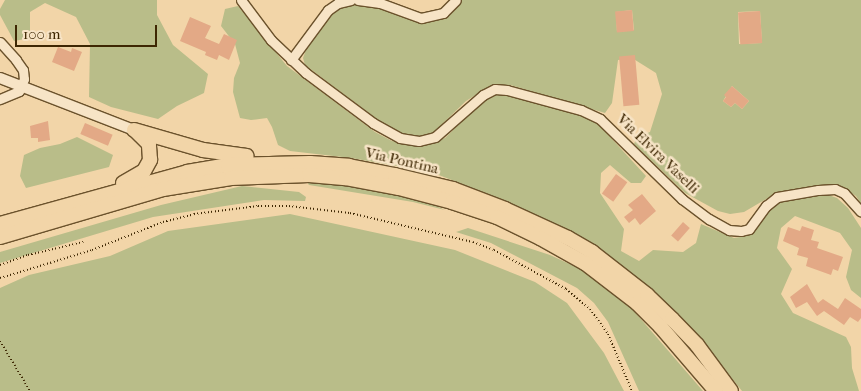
<!DOCTYPE html>
<style>
body{margin:0}
#map{position:relative;width:861px;height:391px;overflow:hidden;background:#f2d5a8;font-family:"IM FELL French Canon",serif}
div>[style]{position:absolute}
.green>*{inset:0;background:#b9bd89}
.building>*{inset:0;background:#e3a986;transform-origin:0 0}
.path>*{height:2px;margin-top:-1px;transform-origin:0;background:repeating-linear-gradient(90deg,#3e2703 0 1px,transparent 0 3.5px)}
.roads{filter:drop-shadow(1px 0 #6b522c) drop-shadow(-1px 0 #6b522c) drop-shadow(0 1px #6b522c) drop-shadow(0 -1px #6b522c)}
.minor>*{height:9px;margin:-4.5px;padding:0 4.5px;transform-origin:4.5px;border-radius:4.5px;background:#f7e4c6}
.tertiary>*{height:10px;margin:-5px;padding:0 5px;transform-origin:5px;border-radius:5px;background:#f7e4c6}
.trunk>*{height:14px;margin:-7px;padding:0 7px;transform-origin:7px;border-radius:7px;background:#f2d5a8}
span{translate:-50% -50%;white-space:nowrap;text-align:center;line-height:1.15;-webkit-text-stroke:5px #f7e4c6;paint-order:stroke}
.street-label{font-size:15px;color:#3e2703}
.scale{position:absolute;left:15px;top:25px;width:142px;height:22px;box-sizing:border-box;border:2px solid #3e2703;border-top:0;padding-left:6px;font-size:15px;line-height:18px;white-space:nowrap;color:#3e2703;-webkit-text-stroke:4px #f7e4c6;paint-order:stroke}
</style>
<div id="map">
<div class="green">
<i style="clip-path:polygon(5px 0,157px 0,157px 15px,173px 45px,208px 74px,204px 93px,177px 106px,158px 119px,111px 107px,89px 97px,90px 44px,76px 17px,45px 3px,30px 12px,30px 38px,14px 41px,0 15px,0 9px)"></i>
<i style="clip-path:polygon(evenodd,460px 0,861px 0,861px 204px,856px 196px,844px 188px,828px 185px,778px 192px,744px 212px,730px 214px,718px 211px,685px 193px,634px 144px,637px 137px,650px 132px,662px 94px,656px 73px,632px 58px,618px 60px,612px 103px,605px 113px,510px 85px,490px 86px,466px 101px,433px 133px,419px 137px,408px 137px,394px 132px,305px 65px,303px 58px,307px 47px,337px 7px,349px 3px,367px 4px,417px 22px,433px 22px,445px 15px,460px 0,632px 10px,634px 30px,617px 32px,616px 12px,632px 10px,460px 0,760px 11px,762px 43px,739px 44px,738px 12px,760px 11px,460px 0,732px 86px,749px 101px,742px 109px,735px 103px,731px 107px,723px 101px,732px 86px)"></i>
<i style="clip-path:polygon(238px 6px,287px 66px,375px 132px,392px 141px,419px 145px,445px 138px,489px 95px,500px 93px,584px 115px,600px 126px,646px 176px,641px 183px,631px 183px,610px 165px,601px 173px,600px 193px,624px 229px,621px 251px,639px 261px,653px 250px,683px 252px,696px 243px,701px 224px,734px 238px,746px 236px,755px 231px,769px 206px,777px 199px,823px 193px,837px 198px,848px 208px,861px 228px,861px 298px,851px 290px,846px 277px,852px 250px,840px 233px,795px 216px,781px 228px,777px 248px,792px 269px,781px 294px,793px 313px,846px 337px,851px 347px,852px 368px,859px 391px,742px 391px,696px 334px,649px 288px,560px 228px,506px 201px,431px 172px,351px 158px,290px 151px,278px 145px,272px 127px,267px 118px,251px 120px,240px 118px,233px 92px,234px 78px,240px 63px,235px 44px,221px 26px,225px 9px)"></i>
<i style="clip-path:polygon(77px 137px,113px 155px,109px 167px,26px 188px,20px 176px,24px 155px,40px 148px,60px 144px)"></i>
<i style="clip-path:polygon(306px 181px,360px 186px,419px 198px,445px 210px,413px 202px,309px 185px)"></i>
<i style="clip-path:polygon(242px 186px,299px 192px,306px 197px,305px 201px,264px 200px,153px 217px,0 263px,0 252px,161px 205px)"></i>
<i style="clip-path:polygon(290px 214px,455px 250px,535px 282px,567px 303px,604px 353px,624px 391px,0 391px,0 288px,29px 275px,110px 256px,168px 231px)"></i>
<i style="clip-path:polygon(468px 228px,550px 255px,587px 272px,627px 303px,703px 391px,639px 391px,608px 322px,594px 303px,577px 288px,491px 243px,456px 232px)"></i>
</div>
<div class="building">
<i style="left:632px;top:10px;width:21px;height:17px;rotate:85deg"></i>
<i style="left:760px;top:11px;width:32px;height:22px;rotate:86deg"></i>
<i style="clip-path:polygon(190px 17px,211px 26px,205px 38px,219px 44px,224px 34px,237px 40px,229px 60px,219px 55px,217px 60px,205px 55px,206px 52px,180px 41px)"></i>
<i style="clip-path:polygon(58px 47px,71px 52px,72px 48px,82px 52px,74px 71px,52px 62px)"></i>
<i style="left:635px;top:55px;width:50px;height:16px;rotate:85deg"></i>
<i style="clip-path:polygon(732px 86px,749px 101px,742px 109px,735px 103px,731px 107px,723px 101px,726px 97px,724px 95px)"></i>
<i style="clip-path:polygon(48px 121px,50px 140px,38px 142px,38px 138px,31px 138px,30px 126px)"></i>
<i style="left:85px;top:123px;width:30px;height:12px;rotate:23deg"></i>
<i style="left:616px;top:174px;width:14px;height:24px;rotate:36deg"></i>
<i style="clip-path:polygon(642px 194px,656px 211px,640px 225px,635px 218px,629px 223px,624px 217px,633px 210px,628px 205px)"></i>
<i style="left:683px;top:222px;width:9px;height:18px;rotate:41deg"></i>
<i style="clip-path:polygon(802px 226px,814px 230px,811px 240px,819px 242px,817px 248px,843px 257px,838px 271px,833px 269px,831px 275px,806px 266px,808px 258px,797px 255px,799px 248px,783px 241px,788px 227px,800px 231px)"></i>
<i style="clip-path:polygon(807px 284px,818px 303px,823px 299px,838px 309px,845px 298px,861px 309px,861px 318px,858px 322px,850px 317px,844px 325px,824px 311px,817px 316px,807px 302px,796px 308px,790px 297px)"></i>
</div>
<div class="path">
<i style="left:0;top:265px;width:30px;rotate:-20deg"></i>
<i style="left:28px;top:255px;width:57px;rotate:-13.3deg"></i>
<i style="left:0;top:278px;width:96px;rotate:-16.9deg"></i>
<i style="left:92px;top:250px;width:76px;rotate:-21.5deg"></i>
<i style="left:163px;top:222px;width:32px;rotate:-14deg"></i>
<i style="left:194px;top:214px;width:64px;rotate:-7.1deg"></i>
<i style="left:258px;top:206px;width:31px"></i>
<i style="left:289px;top:206px;width:61px;rotate:6.5deg"></i>
<i style="left:350px;top:213px;width:126px;rotate:13.3deg"></i>
<i style="left:473px;top:242px;width:22px;rotate:21deg"></i>
<i style="left:494px;top:250px;width:82px;rotate:28.4deg"></i>
<i style="left:566px;top:289px;width:31px;rotate:40deg"></i>
<i style="left:590px;top:309px;width:31px;rotate:54deg"></i>
<i style="left:608px;top:334px;width:62px;rotate:67.2deg"></i>
<i style="left:0;top:341px;width:58px;rotate:59deg"></i>
</div>
<div class="roads">
<div class="minor">
<i style="left:241px;top:0;width:50px;rotate:53.1deg"></i>
<i style="left:271px;top:40px;width:48px;rotate:43.3deg"></i>
<i style="left:306px;top:73px;width:84px;rotate:36.7deg"></i>
<i style="left:373px;top:123px;width:31px;rotate:29deg"></i>
<i style="left:400px;top:138px;width:19px;rotate:9deg"></i>
<i style="left:419px;top:141px;width:16px;rotate:-14deg"></i>
<i style="left:435px;top:137px;width:64px;rotate:-41.2deg"></i>
<i style="left:483px;top:95px;width:13px;rotate:-27deg"></i>
<i style="left:495px;top:89px;width:12px;rotate:5deg"></i>
<i style="left:507px;top:90px;width:77px;rotate:15.1deg"></i>
<i style="left:581px;top:110px;width:21px;rotate:25deg"></i>
<i style="left:600px;top:119px;width:115px;rotate:44.3deg"></i>
<i style="left:682px;top:199px;width:34px;rotate:37deg"></i>
<i style="left:709px;top:219px;width:23px;rotate:29deg"></i>
<i style="left:729px;top:230px;width:12px;rotate:5deg"></i>
<i style="left:741px;top:231px;width:8px;rotate:-14deg"></i>
<i style="left:749px;top:229px;width:29px;rotate:-54deg"></i>
<i style="left:766px;top:206px;width:14px;rotate:-39deg"></i>
<i style="left:777px;top:197px;width:42px;rotate:-9.7deg"></i>
<i style="left:818px;top:190px;width:17px;rotate:-3deg"></i>
<i style="left:835px;top:189px;width:10px;rotate:24deg"></i>
<i style="left:844px;top:193px;width:25px;rotate:48deg"></i>
<i style="left:358px;top:0;width:22px;rotate:8deg"></i>
<i style="left:380px;top:3px;width:44px;rotate:20.1deg"></i>
<i style="left:421px;top:18px;width:23px;rotate:-13deg"></i>
<i style="left:443px;top:13px;width:18px;rotate:-45deg"></i>
<i style="left:0;top:42px;width:24px;rotate:48deg"></i>
<i style="left:16px;top:60px;width:12px;rotate:55deg"></i>
<i style="left:23px;top:70px;width:9px;rotate:84deg"></i>
<i style="left:24px;top:79px;width:13px;rotate:113deg"></i>
<i style="left:19px;top:91px;width:21px;rotate:157deg"></i>
<i style="left:291px;top:60px;width:62px;rotate:-53.5deg"></i>
<i style="left:328px;top:10px;width:12px;rotate:-35deg"></i>
<i style="left:338px;top:3px;width:13px;rotate:-13deg"></i>
</div>
<div class="tertiary">
<i style="left:0;top:78px;width:144px;rotate:21.2deg"></i>
</div>
<div class="trunk">
<i style="left:134px;top:130px;width:72px;rotate:16.2deg"></i>
<i style="left:203px;top:150px;width:44px;rotate:7.8deg"></i>
<i style="left:123px;top:183px;width:24px;rotate:-30deg"></i>
<i style="left:144px;top:171px;width:13px;rotate:-61deg"></i>
<i style="left:150px;top:160px;width:16px;rotate:-94deg"></i>
<i style="left:149px;top:144px;width:17px;rotate:-135deg"></i>
<i style="left:0;top:224px;width:194px;rotate:-15.5deg"></i>
<i style="left:187px;top:172px;width:42px;rotate:-9.7deg"></i>
<i style="left:228px;top:165px;width:82px;rotate:-1.4deg"></i>
<i style="left:310px;top:163px;width:39px;rotate:4deg"></i>
<i style="left:349px;top:166px;width:47px;rotate:11.1deg"></i>
<i style="left:395px;top:175px;width:60px;rotate:13.6deg"></i>
<i style="left:453px;top:189px;width:56px;rotate:21deg"></i>
<i style="left:505px;top:209px;width:69px;rotate:24.7deg"></i>
<i style="left:568px;top:238px;width:28px;rotate:30deg"></i>
<i style="left:592px;top:252px;width:70px;rotate:38deg"></i>
<i style="left:647px;top:295px;width:35px;rotate:44deg"></i>
<i style="left:672px;top:319px;width:36px;rotate:46deg"></i>
<i style="left:697px;top:345px;width:57px;rotate:53.5deg"></i>
<i style="left:0;top:237px;width:170px;rotate:-16.4deg"></i>
<i style="left:163px;top:189px;width:69px;rotate:-9.2deg"></i>
<i style="left:231px;top:178px;width:78px;rotate:-2.2deg"></i>
<i style="left:309px;top:175px;width:37px;rotate:5deg"></i>
<i style="left:346px;top:178px;width:54px;rotate:10.7deg"></i>
<i style="left:399px;top:188px;width:55px;rotate:14.8deg"></i>
<i style="left:452px;top:202px;width:47px;rotate:18.4deg"></i>
<i style="left:497px;top:217px;width:48px;rotate:26deg"></i>
<i style="left:540px;top:238px;width:51px;rotate:29.1deg"></i>
<i style="left:585px;top:263px;width:66px;rotate:37.6deg"></i>
<i style="left:637px;top:303px;width:33px;rotate:45deg"></i>
<i style="left:660px;top:326px;width:86px;rotate:49.3deg"></i>
</div>
</div>
<div class="street-label">
<span style="left:658px;top:154px;rotate:44deg">Via Elvira Vaselli</span>
<span style="left:402px;top:161px;rotate:13deg">Via Pontina</span>
</div>
<div class="scale">100 m</div>
</div>
